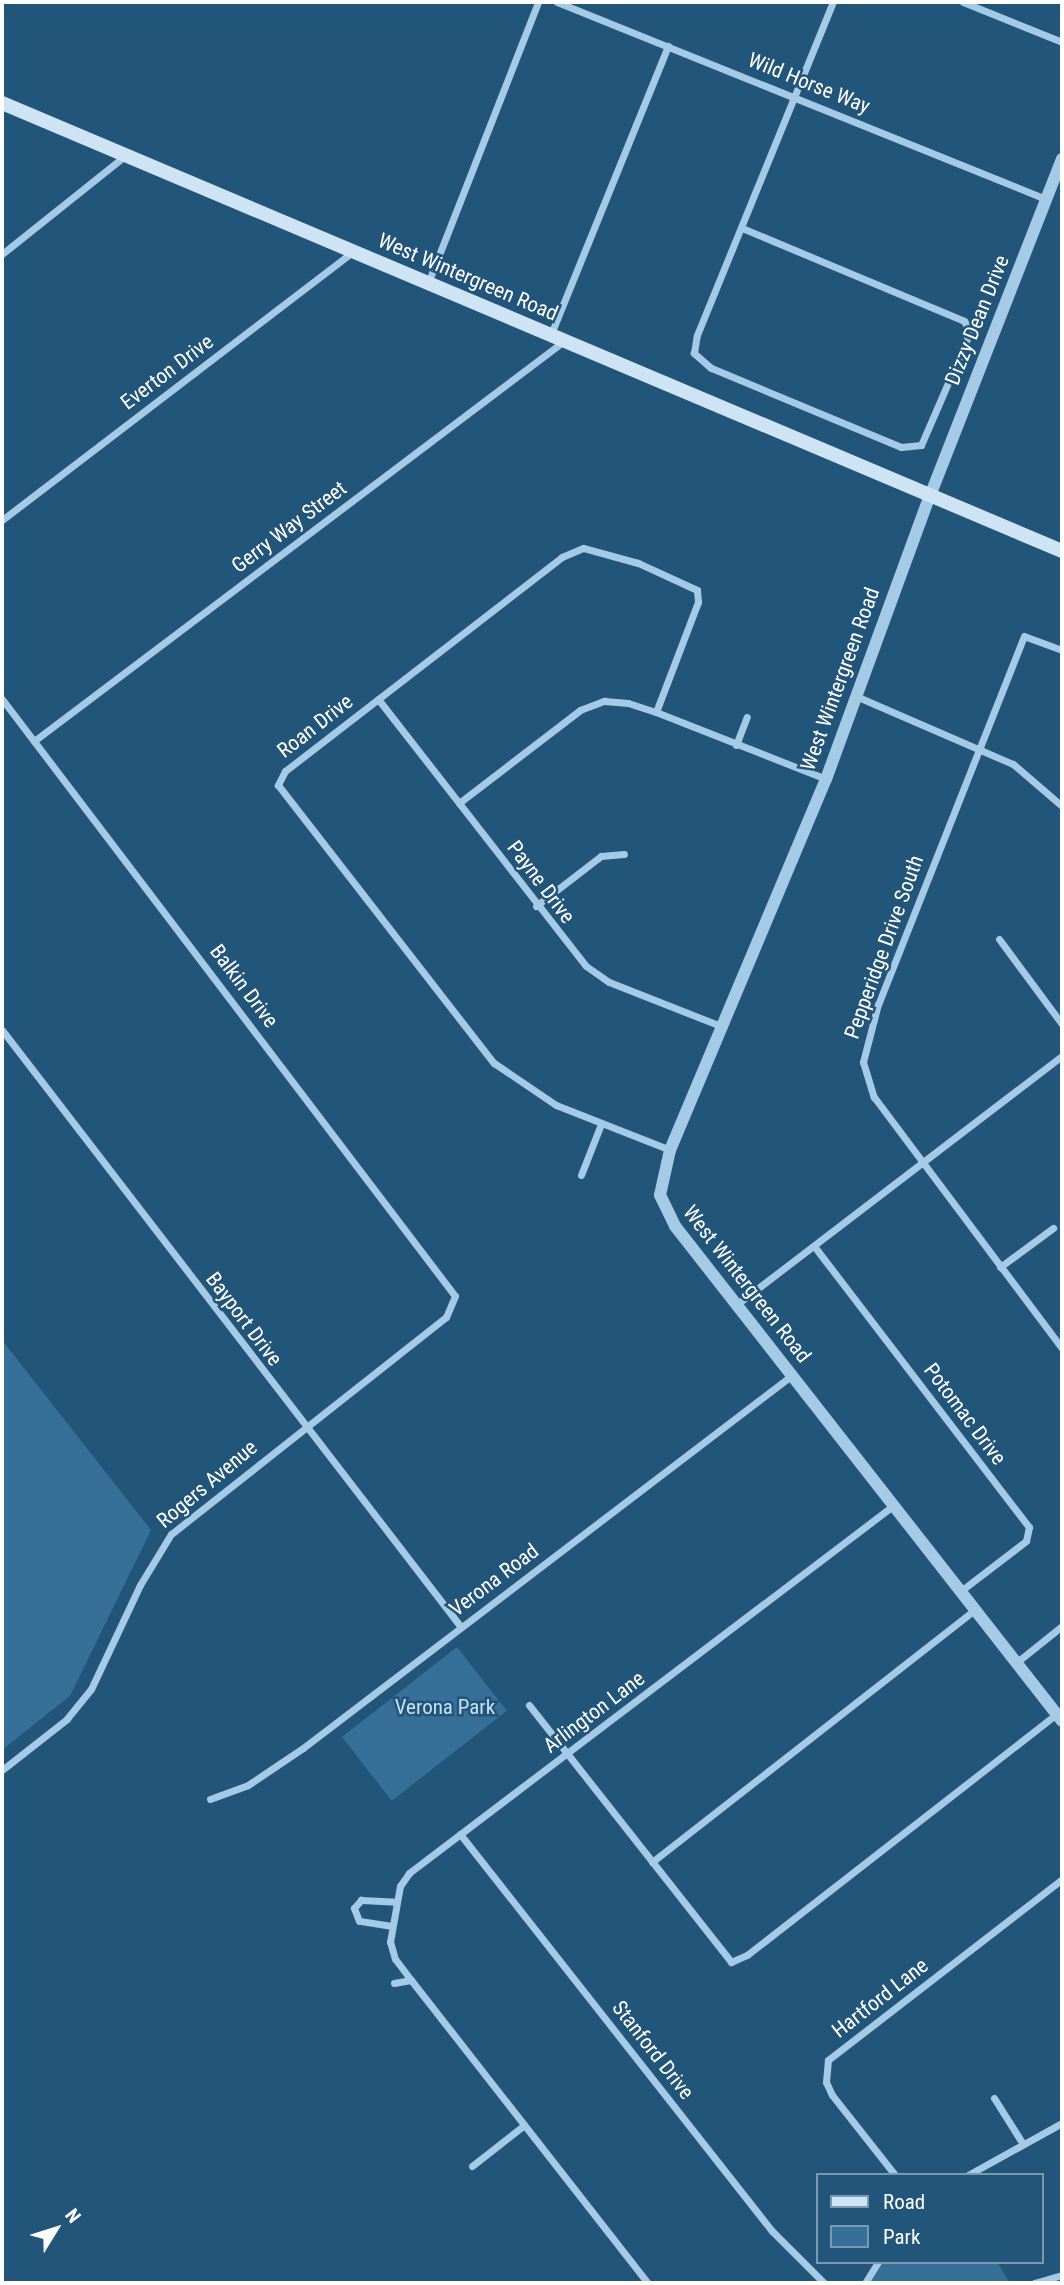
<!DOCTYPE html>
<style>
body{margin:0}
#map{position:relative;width:1064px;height:2285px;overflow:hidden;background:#22557a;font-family:"Roboto Condensed",sans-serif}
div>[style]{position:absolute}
.green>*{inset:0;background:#366f98;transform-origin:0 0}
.minor>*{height:7px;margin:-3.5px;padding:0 3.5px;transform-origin:3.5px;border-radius:3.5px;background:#a5cae5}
.tertiary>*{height:12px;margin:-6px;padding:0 6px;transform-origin:6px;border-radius:6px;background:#a5cae5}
.secondary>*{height:14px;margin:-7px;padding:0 7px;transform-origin:7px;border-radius:7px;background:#cee4f4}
span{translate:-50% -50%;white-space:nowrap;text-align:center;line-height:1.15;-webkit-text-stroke:5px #22557a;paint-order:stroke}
.street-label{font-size:21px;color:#fff}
.park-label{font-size:21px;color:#c8e2f4}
.frame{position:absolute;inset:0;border:4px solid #fff;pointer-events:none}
.legend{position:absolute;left:816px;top:2173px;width:228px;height:91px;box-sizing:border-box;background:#22557a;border:2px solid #7a99af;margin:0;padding:9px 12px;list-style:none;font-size:21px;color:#fff}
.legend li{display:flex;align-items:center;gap:14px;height:35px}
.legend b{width:35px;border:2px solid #7a99af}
.north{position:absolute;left:21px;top:2194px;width:70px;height:70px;-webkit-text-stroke:5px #22557a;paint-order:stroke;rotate:52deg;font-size:19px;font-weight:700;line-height:28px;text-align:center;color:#fff}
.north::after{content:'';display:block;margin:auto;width:24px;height:32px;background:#fff;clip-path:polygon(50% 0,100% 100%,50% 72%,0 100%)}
</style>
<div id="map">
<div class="green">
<i style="clip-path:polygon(2px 1340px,151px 1530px,70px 1696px,2px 1750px)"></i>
<i style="left:457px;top:1647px;width:81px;height:146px;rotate:52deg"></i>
<i style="clip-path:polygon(884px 2262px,997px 2262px,1010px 2283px,870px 2283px)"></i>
</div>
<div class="minor">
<i style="left:557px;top:2px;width:527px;rotate:21.94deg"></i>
<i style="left:963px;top:2px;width:107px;rotate:22deg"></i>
<i style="left:742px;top:228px;width:241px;rotate:22.7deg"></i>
<i style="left:964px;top:321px;width:13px;rotate:61deg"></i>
<i style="left:970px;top:332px;width:123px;rotate:113.4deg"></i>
<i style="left:921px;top:445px;width:20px;rotate:174deg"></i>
<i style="left:901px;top:447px;width:206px;rotate:-157.4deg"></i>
<i style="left:711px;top:368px;width:23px;rotate:-139deg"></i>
<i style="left:694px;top:353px;width:18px;rotate:-81deg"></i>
<i style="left:697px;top:335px;width:360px;rotate:-67.8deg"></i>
<i style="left:2px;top:254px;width:159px;rotate:-38.6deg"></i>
<i style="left:428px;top:283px;width:302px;rotate:-68.6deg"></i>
<i style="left:551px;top:334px;width:311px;rotate:-67.9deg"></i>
<i style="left:2px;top:520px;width:442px;rotate:-37.4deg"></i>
<i style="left:1062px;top:650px;width:40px;rotate:-159.8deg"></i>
<i style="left:1024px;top:636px;width:396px;rotate:111.6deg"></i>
<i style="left:878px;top:1004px;width:60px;rotate:104.5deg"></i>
<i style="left:863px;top:1062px;width:37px;rotate:73deg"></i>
<i style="left:874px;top:1097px;width:314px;rotate:53.2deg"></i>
<i style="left:858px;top:697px;width:169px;rotate:23.4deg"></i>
<i style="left:1013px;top:764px;width:65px;rotate:40.6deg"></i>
<i style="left:2px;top:699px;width:749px;rotate:52.81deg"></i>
<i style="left:455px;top:1296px;width:23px;rotate:113deg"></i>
<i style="left:446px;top:1317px;width:350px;rotate:141.7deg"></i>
<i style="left:171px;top:1534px;width:60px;rotate:121.3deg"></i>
<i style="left:140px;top:1585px;width:115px;rotate:115.2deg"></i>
<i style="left:91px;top:1689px;width:38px;rotate:129deg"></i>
<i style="left:67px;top:1719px;width:83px;rotate:141.9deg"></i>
<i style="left:378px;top:699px;width:338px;rotate:52.1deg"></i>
<i style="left:586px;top:966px;width:28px;rotate:35deg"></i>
<i style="left:609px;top:982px;width:123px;rotate:21.5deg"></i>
<i style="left:656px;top:712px;width:118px;rotate:-69.1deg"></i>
<i style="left:698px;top:602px;width:12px;rotate:-95deg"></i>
<i style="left:697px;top:590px;width:65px;rotate:-155.4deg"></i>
<i style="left:638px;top:563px;width:57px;rotate:-164.7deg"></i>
<i style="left:583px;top:548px;width:23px;rotate:157deg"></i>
<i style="left:562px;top:557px;width:350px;rotate:142.3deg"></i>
<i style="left:285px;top:771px;width:16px;rotate:117deg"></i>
<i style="left:278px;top:785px;width:352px;rotate:52.2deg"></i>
<i style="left:494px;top:1063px;width:75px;rotate:34.1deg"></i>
<i style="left:556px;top:1105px;width:123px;rotate:21.5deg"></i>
<i style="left:34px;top:741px;width:664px;rotate:-37.04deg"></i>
<i style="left:736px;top:745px;width:30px;rotate:-69deg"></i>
<i style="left:459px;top:803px;width:153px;rotate:-37.5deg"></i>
<i style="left:580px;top:710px;width:26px;rotate:-21deg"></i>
<i style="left:604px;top:701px;width:24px;rotate:5deg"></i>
<i style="left:628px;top:703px;width:29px;rotate:18deg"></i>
<i style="left:656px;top:712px;width:183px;rotate:21.5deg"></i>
<i style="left:536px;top:906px;width:82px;rotate:-37.6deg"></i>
<i style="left:601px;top:856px;width:23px;rotate:-5deg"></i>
<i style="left:999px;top:939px;width:106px;rotate:53.5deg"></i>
<i style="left:2px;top:1030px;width:753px;rotate:52.45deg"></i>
<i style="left:581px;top:1175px;width:55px;rotate:-68.6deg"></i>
<i style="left:814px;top:1246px;width:354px;rotate:52.6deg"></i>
<i style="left:1029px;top:1527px;width:14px;rotate:102deg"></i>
<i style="left:1026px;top:1541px;width:81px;rotate:142.6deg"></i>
<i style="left:1000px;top:1267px;width:66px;rotate:-36.3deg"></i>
<i style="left:736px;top:1305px;width:410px;rotate:-37.4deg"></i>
<i style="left:1017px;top:1662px;width:58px;rotate:-38.7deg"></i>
<i style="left:529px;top:1705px;width:327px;rotate:51.8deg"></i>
<i style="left:731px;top:1962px;width:17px;rotate:-24deg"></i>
<i style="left:747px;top:1955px;width:393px;rotate:-37.9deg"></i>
<i style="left:210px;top:1799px;width:40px;rotate:-20.2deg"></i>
<i style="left:248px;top:1785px;width:66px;rotate:-33.9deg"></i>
<i style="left:303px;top:1748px;width:614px;rotate:-37.32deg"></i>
<i style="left:460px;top:1834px;width:505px;rotate:51.84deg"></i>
<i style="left:772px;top:2231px;width:74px;rotate:45deg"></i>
<i style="left:652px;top:1862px;width:412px;rotate:-38deg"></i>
<i style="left:392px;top:1926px;width:33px;rotate:-171deg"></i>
<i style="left:359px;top:1921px;width:14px;rotate:-111deg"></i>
<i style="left:354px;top:1908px;width:11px;rotate:-49deg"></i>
<i style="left:361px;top:1900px;width:35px;rotate:3deg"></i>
<i style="left:411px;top:1980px;width:26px;rotate:-127deg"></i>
<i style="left:395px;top:1959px;width:18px;rotate:-106deg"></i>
<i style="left:390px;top:1942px;width:57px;rotate:-79.9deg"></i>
<i style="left:400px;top:1886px;width:16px;rotate:-55deg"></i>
<i style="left:409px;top:1873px;width:609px;rotate:-37.19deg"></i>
<i style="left:394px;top:1983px;width:17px;rotate:-10deg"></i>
<i style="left:411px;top:1980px;width:385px;rotate:52deg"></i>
<i style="left:994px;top:2098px;width:54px;rotate:57.8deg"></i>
<i style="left:472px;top:2166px;width:65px;rotate:-38.1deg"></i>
<i style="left:895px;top:2175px;width:102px;rotate:-128.2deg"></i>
<i style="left:832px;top:2095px;width:14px;rotate:-115deg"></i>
<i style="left:826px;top:2082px;width:22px;rotate:-85deg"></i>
<i style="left:828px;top:2060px;width:296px;rotate:-37.7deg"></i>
<i style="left:968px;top:2175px;width:107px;rotate:-29deg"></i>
<i style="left:865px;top:2283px;width:25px;rotate:-58deg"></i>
<i style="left:1034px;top:2283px;width:29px;rotate:-16deg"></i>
</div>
<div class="tertiary">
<i style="left:1062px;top:159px;width:361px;rotate:111.4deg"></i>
<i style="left:930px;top:495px;width:302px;rotate:110.1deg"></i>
<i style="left:826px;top:779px;width:402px;rotate:112.8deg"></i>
<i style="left:670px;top:1150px;width:46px;rotate:102.5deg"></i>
<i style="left:660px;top:1195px;width:34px;rotate:64deg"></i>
<i style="left:675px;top:1226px;width:628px;rotate:51.98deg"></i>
</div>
<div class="secondary">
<i style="left:2px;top:103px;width:1151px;rotate:22.91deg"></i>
</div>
<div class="street-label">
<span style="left:809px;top:83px;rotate:22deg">Wild Horse Way</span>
<span style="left:468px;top:277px;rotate:23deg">West Wintergreen Road</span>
<span style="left:977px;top:320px;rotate:-68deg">Dizzy Dean Drive</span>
<span style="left:167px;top:372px;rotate:-37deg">Everton Drive</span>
<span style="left:289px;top:527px;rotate:-37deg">Gerry Way Street</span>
<span style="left:840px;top:679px;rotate:-70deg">West Wintergreen Road</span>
<span style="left:315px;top:726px;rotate:-38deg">Roan Drive</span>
<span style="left:541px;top:882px;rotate:53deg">Payne Drive</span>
<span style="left:884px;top:947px;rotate:-70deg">Pepperidge Drive South</span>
<span style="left:244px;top:986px;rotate:53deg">Balkin Drive</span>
<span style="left:747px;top:1284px;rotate:52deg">West Wintergreen Road</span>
<span style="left:244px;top:1319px;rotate:53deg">Bayport Drive</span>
<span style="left:965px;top:1414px;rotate:53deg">Potomac Drive</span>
<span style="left:207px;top:1484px;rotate:-40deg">Rogers Avenue</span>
<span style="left:494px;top:1580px;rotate:-37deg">Verona Road</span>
<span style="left:594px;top:1712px;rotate:-37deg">Arlington Lane</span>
<span style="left:880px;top:1998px;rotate:-38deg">Hartford Lane</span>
<span style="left:653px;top:2050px;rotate:52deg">Stanford Drive</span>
</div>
<div class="park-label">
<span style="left:445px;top:1707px">Verona Park</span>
</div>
<div class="frame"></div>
<ul class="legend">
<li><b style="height:9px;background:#cee4f4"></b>Road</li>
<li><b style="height:19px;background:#366f98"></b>Park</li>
</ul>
<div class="north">N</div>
</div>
